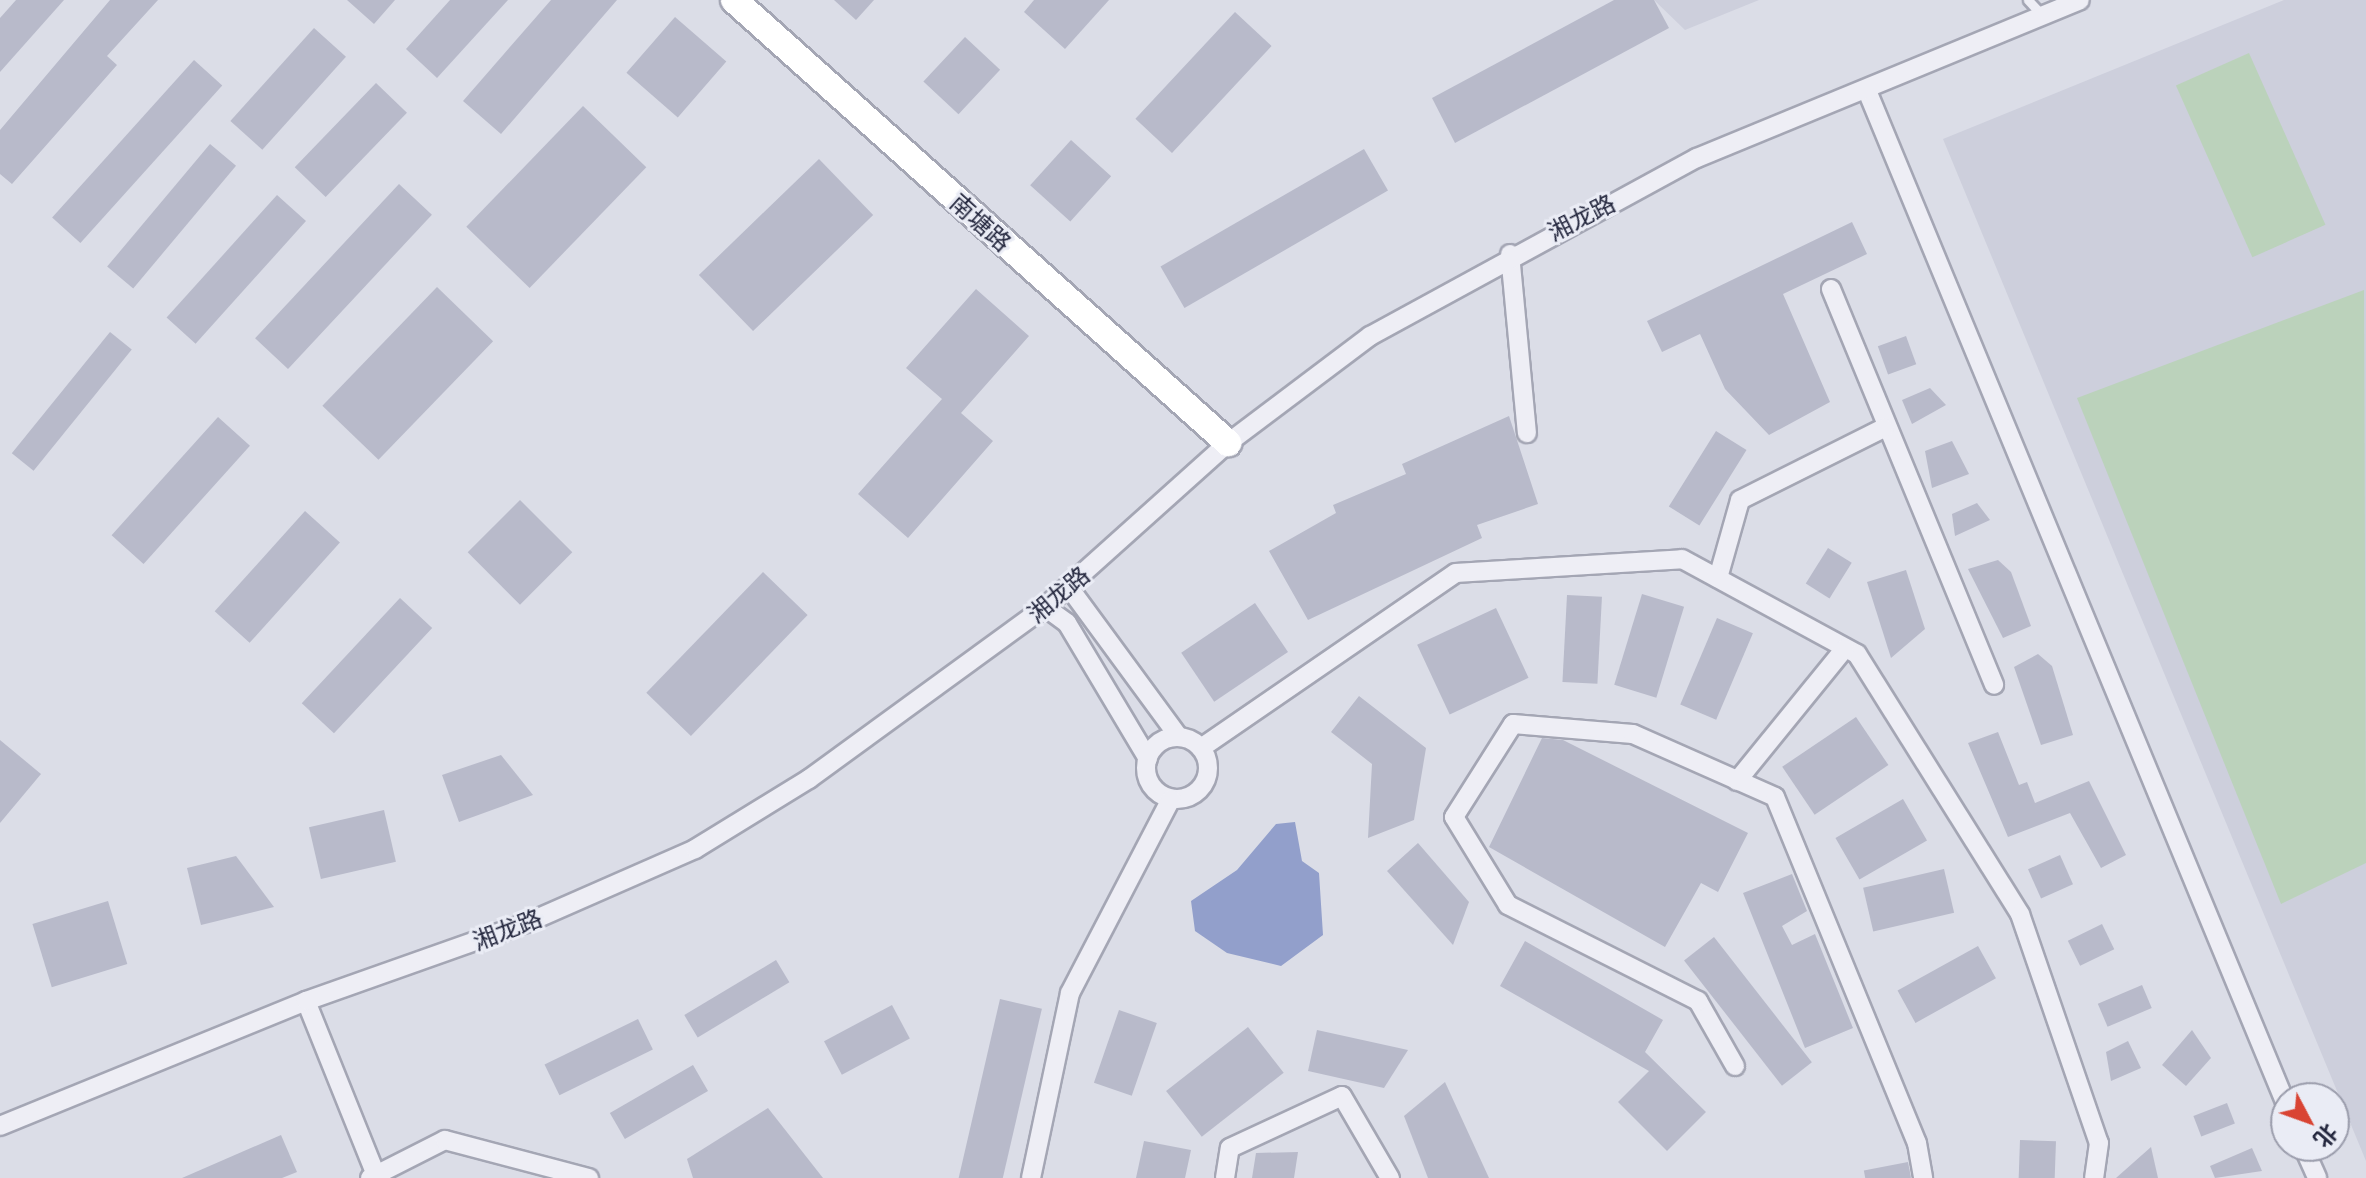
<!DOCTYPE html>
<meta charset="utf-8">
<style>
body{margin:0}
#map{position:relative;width:2366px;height:1178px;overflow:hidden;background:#dbdde7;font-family:Barlow,"Noto Sans SC",sans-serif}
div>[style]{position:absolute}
.built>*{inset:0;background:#cdcfdc}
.green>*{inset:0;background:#bbd2bb;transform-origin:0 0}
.water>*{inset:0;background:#929fcb}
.building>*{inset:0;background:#b8baca;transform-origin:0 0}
.roads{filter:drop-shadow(2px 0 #a4a6b4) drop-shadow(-2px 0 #a4a6b4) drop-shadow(0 2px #a4a6b4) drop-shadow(0 -2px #a4a6b4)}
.lane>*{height:9px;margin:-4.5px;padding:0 4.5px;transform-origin:4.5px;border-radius:4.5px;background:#eeeef5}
.street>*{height:18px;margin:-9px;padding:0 9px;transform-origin:9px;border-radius:9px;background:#eeeef5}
.street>.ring{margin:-9px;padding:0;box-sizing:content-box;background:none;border:18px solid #eeeef5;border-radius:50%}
.secondary>*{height:26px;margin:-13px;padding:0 13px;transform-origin:13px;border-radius:13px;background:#fff}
span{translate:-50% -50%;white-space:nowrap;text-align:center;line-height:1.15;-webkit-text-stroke:6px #eaecf5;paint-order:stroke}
.street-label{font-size:24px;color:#24273e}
.north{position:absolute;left:2270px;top:1082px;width:80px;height:80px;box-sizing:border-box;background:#eaecf5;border:2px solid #9b9dac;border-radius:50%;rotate:131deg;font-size:22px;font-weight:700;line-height:32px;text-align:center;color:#24273e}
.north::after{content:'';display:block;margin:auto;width:28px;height:36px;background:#d94433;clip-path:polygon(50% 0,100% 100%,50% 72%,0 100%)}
</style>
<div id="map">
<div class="built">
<i style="clip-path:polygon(1654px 0,1759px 0,1685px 30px)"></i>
<i style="clip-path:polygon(2284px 0,2366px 0,2366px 1161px,1943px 139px)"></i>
</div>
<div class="green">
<i style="left:2249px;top:53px;width:188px;height:80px;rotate:66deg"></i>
<i style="clip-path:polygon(2364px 290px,2366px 863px,2281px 904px,2077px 398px)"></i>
</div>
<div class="water">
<i style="clip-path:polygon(1295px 822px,1302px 861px,1319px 873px,1323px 935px,1281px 966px,1227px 953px,1195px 931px,1191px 901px,1237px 870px,1276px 824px)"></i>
</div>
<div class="building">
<i style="clip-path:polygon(16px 0,64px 0,0 72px,0 18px)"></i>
<i style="clip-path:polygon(110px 0,158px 0,107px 56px,117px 65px,12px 184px,0 174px,0 130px)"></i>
<i style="clip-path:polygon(347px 0,395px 0,374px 24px)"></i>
<i style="clip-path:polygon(450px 0,508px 0,437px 78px,406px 49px)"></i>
<i style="clip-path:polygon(551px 0,617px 0,501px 134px,463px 101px)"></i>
<i style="clip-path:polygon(834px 0,874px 0,856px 20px)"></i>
<i style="clip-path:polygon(1034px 0,1109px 0,1065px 49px,1024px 12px)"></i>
<i style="clip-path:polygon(1614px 0,1654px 0,1669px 28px,1455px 143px,1432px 98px)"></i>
<i style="left:1235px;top:12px;width:50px;height:146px;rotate:43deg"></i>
<i style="left:675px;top:17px;width:68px;height:74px;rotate:41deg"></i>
<i style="left:314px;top:28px;width:43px;height:125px;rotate:42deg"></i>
<i style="left:965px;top:37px;width:48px;height:61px;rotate:43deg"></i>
<i style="left:194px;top:60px;width:38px;height:212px;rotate:42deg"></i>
<i style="left:376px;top:83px;width:43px;height:117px;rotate:44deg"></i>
<i style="left:583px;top:106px;width:88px;height:168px;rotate:44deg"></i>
<i style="left:1071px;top:140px;width:54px;height:61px;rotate:42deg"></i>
<i style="left:210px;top:144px;width:34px;height:160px;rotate:40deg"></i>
<i style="left:1364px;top:149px;width:48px;height:235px;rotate:60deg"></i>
<i style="left:819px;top:159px;width:78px;height:167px;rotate:46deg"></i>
<i style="left:399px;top:184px;width:45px;height:211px;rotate:43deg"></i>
<i style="left:277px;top:195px;width:39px;height:165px;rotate:42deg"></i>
<i style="clip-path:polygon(1852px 222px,1867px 254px,1783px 294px,1830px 402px,1769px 435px,1725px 389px,1700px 334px,1662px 352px,1647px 321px)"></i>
<i style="left:437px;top:287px;width:78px;height:165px;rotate:44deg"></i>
<i style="clip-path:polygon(976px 289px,1029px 336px,961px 413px,993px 441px,908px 538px,858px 494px,942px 399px,906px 368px)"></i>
<i style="left:110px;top:332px;width:28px;height:156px;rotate:39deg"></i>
<i style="left:1906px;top:336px;width:30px;height:30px;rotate:70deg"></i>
<i style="clip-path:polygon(1930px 388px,1946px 405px,1912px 424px,1902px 400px)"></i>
<i style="clip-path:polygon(1509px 416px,1538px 504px,1477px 525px,1482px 538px,1308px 620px,1269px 551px,1336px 513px,1333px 505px,1406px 474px,1402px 464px)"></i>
<i style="left:218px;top:417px;width:43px;height:159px;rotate:42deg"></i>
<i style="left:1716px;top:431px;width:36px;height:89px;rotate:32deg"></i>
<i style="clip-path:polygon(1952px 441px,1969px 474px,1932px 488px,1925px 451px)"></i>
<i style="left:520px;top:500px;width:74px;height:74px;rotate:45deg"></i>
<i style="clip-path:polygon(1977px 503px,1990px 520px,1955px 536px,1952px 514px)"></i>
<i style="left:305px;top:511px;width:47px;height:135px;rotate:42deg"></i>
<i style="left:1828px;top:548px;width:28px;height:42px;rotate:32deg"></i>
<i style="clip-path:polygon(1998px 560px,2011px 572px,2031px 626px,2003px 638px,1968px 569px)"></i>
<i style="clip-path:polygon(1906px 570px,1925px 629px,1891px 658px,1867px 582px)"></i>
<i style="left:763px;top:572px;width:62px;height:168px;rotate:44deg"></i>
<i style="left:1642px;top:594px;width:44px;height:95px;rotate:17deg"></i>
<i style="left:1567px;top:595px;width:35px;height:87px;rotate:3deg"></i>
<i style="left:400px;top:598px;width:44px;height:144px;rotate:43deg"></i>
<i style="left:1255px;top:603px;width:59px;height:89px;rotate:56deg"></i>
<i style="left:1496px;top:608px;width:77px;height:87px;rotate:65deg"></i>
<i style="left:1717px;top:618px;width:39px;height:94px;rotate:23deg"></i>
<i style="clip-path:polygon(2038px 654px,2052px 666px,2073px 735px,2041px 745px,2014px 667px)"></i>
<i style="clip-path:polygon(1359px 696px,1426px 748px,1414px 820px,1368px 838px,1372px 764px,1331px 732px)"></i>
<i style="left:1856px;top:717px;width:58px;height:89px;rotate:56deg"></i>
<i style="clip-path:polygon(1998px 732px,2019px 785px,2027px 782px,2035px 803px,2089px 781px,2126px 855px,2101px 868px,2070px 813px,2008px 837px,1968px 743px)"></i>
<i style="clip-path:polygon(1542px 738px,1563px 740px,1748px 833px,1718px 892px,1701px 883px,1665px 947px,1489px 847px)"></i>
<i style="clip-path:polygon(0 740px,41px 774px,0 823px)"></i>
<i style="clip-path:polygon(501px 755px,533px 795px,459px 822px,442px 775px)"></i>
<i style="left:1903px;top:799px;width:48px;height:78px;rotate:60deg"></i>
<i style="left:384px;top:810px;width:53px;height:77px;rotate:77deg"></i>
<i style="clip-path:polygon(1418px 843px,1469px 902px,1453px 945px,1387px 871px)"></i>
<i style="left:2060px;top:855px;width:32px;height:35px;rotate:66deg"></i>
<i style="clip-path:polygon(236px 856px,274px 907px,201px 925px,187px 868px)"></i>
<i style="left:1944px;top:869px;width:45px;height:83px;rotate:77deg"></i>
<i style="clip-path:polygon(1792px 874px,1807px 911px,1782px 926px,1792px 945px,1815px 934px,1853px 1028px,1805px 1048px,1743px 893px)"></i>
<i style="left:108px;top:901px;width:66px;height:79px;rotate:73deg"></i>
<i style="left:2102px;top:924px;width:28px;height:38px;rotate:64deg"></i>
<i style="left:1714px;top:937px;width:159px;height:38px;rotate:52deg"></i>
<i style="clip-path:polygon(1525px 941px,1663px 1020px,1645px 1052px,1706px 1112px,1667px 1151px,1618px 1102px,1649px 1071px,1500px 986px)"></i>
<i style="left:1978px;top:946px;width:37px;height:92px;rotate:61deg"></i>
<i style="left:776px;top:960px;width:26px;height:107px;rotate:59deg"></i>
<i style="left:2142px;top:985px;width:25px;height:48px;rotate:67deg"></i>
<i style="left:1000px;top:999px;width:43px;height:184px;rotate:13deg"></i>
<i style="left:892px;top:1005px;width:38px;height:77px;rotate:62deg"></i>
<i style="left:1119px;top:1010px;width:40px;height:77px;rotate:19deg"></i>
<i style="left:638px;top:1019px;width:34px;height:104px;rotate:64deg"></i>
<i style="left:1248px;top:1027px;width:58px;height:104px;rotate:52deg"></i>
<i style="clip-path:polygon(1317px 1030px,1408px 1050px,1384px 1088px,1308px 1071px)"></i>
<i style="clip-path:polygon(2192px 1030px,2211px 1058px,2186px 1086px,2162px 1065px)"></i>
<i style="clip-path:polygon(2128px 1041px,2141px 1068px,2111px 1081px,2106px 1052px)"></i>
<i style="left:693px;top:1065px;width:30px;height:96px;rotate:60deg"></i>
<i style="clip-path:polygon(1445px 1082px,1489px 1178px,1428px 1178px,1404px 1116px)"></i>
<i style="left:2227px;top:1103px;width:22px;height:36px;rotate:69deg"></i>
<i style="clip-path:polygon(768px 1108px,823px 1178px,693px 1178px,687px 1159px)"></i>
<i style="clip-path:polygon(281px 1135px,297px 1172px,282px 1178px,182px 1178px)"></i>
<i style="left:2020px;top:1140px;width:36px;height:38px;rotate:2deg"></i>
<i style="clip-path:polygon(1144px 1141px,1191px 1150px,1185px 1178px,1136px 1178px)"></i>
<i style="clip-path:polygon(2151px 1147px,2158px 1178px,2116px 1178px)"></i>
<i style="clip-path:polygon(2252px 1148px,2262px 1171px,2215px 1178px,2210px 1166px)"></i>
<i style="clip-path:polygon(1298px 1152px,1294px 1178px,1252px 1178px,1256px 1153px)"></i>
<i style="left:1908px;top:1162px;width:16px;height:45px;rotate:79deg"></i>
</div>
<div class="roads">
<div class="lane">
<i style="left:2028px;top:0;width:21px;rotate:47deg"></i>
</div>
<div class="street">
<i style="left:1868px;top:93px;width:1094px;rotate:67.54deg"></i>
<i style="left:1510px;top:254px;width:180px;rotate:84.6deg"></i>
<i style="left:1831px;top:289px;width:428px;rotate:67.6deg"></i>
<i style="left:1718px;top:578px;width:81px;rotate:-74.2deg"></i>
<i style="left:1740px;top:500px;width:161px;rotate:-26.6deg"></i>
<i style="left:1068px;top:586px;width:187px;rotate:53.7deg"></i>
<i style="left:1045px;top:607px;width:27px;rotate:36deg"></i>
<i style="left:1067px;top:623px;width:158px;rotate:59.2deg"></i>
<i class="ring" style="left:1146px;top:737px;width:44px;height:44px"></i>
<i style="left:1201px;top:748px;width:309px;rotate:-34.5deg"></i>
<i style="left:1456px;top:573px;width:226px;rotate:-3.5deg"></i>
<i style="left:1682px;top:559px;width:199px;rotate:28.5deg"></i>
<i style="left:1857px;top:654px;width:307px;rotate:57.9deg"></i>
<i style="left:2020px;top:914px;width:242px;rotate:71deg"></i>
<i style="left:2099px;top:1143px;width:35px;rotate:98deg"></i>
<i style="left:1737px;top:781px;width:171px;rotate:-50.9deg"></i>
<i style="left:306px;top:1001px;width:188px;rotate:68.1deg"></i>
<i style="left:1735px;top:1066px;width:75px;rotate:-119.6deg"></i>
<i style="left:1698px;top:1001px;width:213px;rotate:-153.2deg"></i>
<i style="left:1508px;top:905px;width:103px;rotate:-121.5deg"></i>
<i style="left:1454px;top:817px;width:110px;rotate:-57.6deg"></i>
<i style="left:1513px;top:724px;width:120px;rotate:4.8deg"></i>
<i style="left:1633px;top:734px;width:155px;rotate:23.9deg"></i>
<i style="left:1775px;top:797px;width:374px;rotate:67.7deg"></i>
<i style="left:1917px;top:1143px;width:36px;rotate:80deg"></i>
<i style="left:0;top:1126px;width:331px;rotate:-22.2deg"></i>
<i style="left:306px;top:1001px;width:237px;rotate:-19.5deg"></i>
<i style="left:529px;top:922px;width:181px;rotate:-23.7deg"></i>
<i style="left:695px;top:849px;width:134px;rotate:-31.6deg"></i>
<i style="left:809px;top:779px;width:292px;rotate:-36.1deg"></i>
<i style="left:1045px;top:607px;width:246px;rotate:-41.9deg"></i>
<i style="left:1228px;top:443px;width:178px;rotate:-37deg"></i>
<i style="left:1370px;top:336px;width:372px;rotate:-28.6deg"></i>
<i style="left:1697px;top:158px;width:414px;rotate:-22.4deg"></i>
<i style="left:2303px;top:1146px;width:35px;rotate:66deg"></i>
<i style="left:370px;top:1178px;width:84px;rotate:-26.9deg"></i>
<i style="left:445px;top:1140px;width:149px;rotate:14.8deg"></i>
<i style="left:1031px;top:1178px;width:189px;rotate:-78.1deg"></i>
<i style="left:1070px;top:993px;width:219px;rotate:-62.5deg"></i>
<i style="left:1225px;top:1178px;width:30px;rotate:-81deg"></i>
<i style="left:1230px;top:1148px;width:123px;rotate:-24.9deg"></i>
<i style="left:1342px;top:1096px;width:95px;rotate:59.7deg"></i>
</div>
<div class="secondary">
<i style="left:734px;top:0;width:664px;rotate:41.88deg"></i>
</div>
</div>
<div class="street-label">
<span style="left:1581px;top:217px;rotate:-27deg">湘龙路</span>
<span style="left:981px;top:222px;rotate:42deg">南塘路</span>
<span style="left:1058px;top:594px;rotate:-40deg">湘龙路</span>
<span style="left:507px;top:929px;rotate:-21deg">湘龙路</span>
</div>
<div class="north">北</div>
</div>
